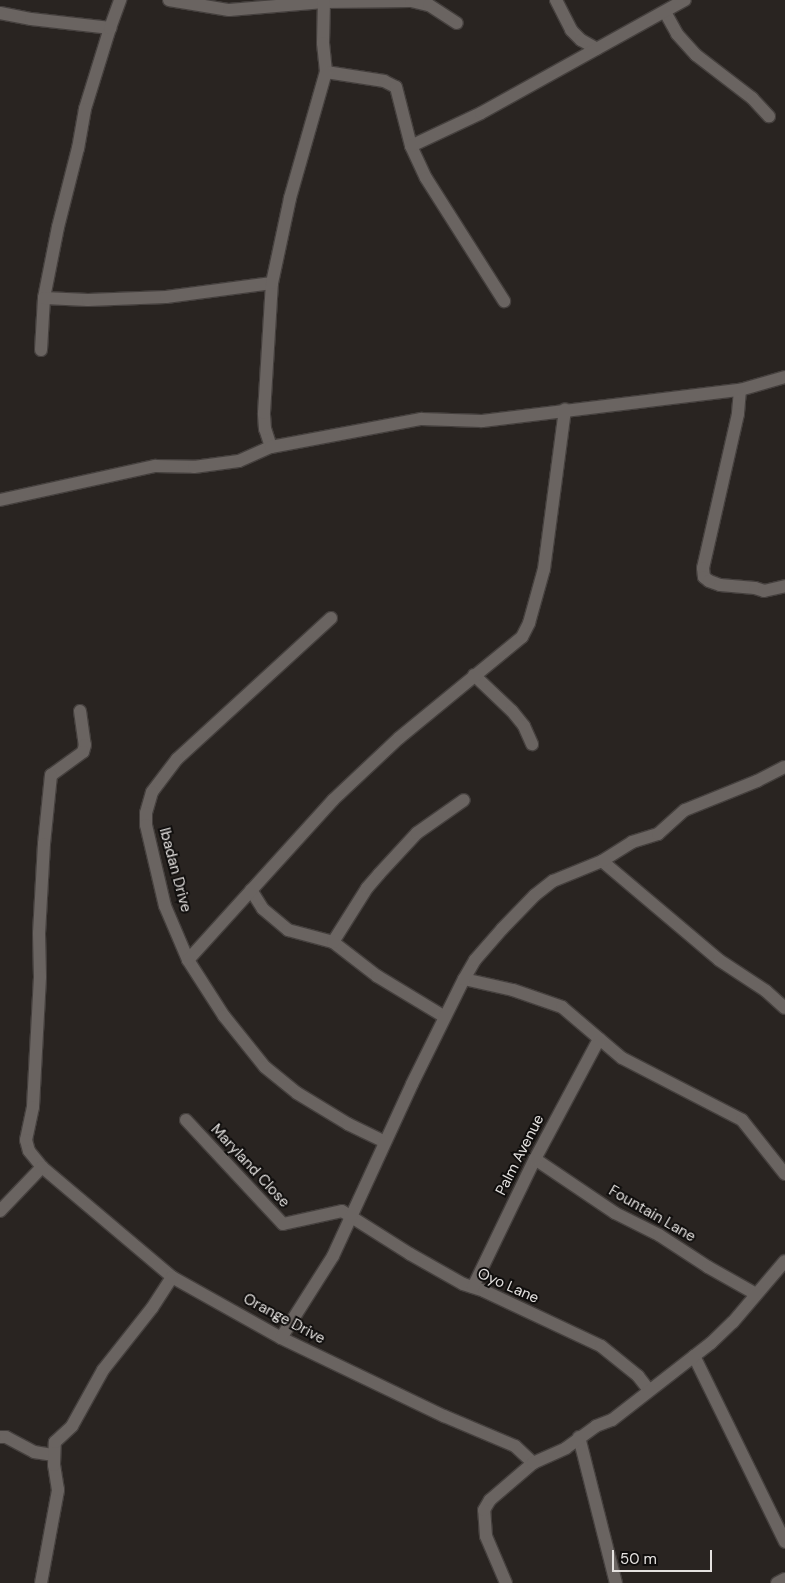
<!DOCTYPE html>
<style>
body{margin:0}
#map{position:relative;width:785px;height:1583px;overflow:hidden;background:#292421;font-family:"DM Sans",sans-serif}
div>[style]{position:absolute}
.roads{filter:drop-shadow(1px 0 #45403e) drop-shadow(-1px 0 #45403e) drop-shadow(0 1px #45403e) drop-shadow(0 -1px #45403e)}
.minor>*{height:12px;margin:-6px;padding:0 6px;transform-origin:6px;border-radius:6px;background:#6a6461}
span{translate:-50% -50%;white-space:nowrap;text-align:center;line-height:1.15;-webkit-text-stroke:4px #100e0d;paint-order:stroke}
.street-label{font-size:15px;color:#e5e2e0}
.scale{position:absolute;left:612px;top:1550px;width:100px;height:22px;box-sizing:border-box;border:2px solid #e5e2e0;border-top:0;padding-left:6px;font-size:15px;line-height:18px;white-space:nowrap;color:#e5e2e0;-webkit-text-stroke:4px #100e0d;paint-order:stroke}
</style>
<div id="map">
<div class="roads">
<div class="minor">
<i style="left:169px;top:0;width:61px;rotate:9.5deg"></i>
<i style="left:229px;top:10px;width:95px;rotate:-4.8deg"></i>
<i style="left:324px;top:2px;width:87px;rotate:-0.7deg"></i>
<i style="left:411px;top:1px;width:18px;rotate:13deg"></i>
<i style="left:429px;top:5px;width:33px;rotate:33deg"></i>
<i style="left:324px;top:0;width:43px;rotate:91.3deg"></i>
<i style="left:323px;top:43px;width:29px;rotate:84deg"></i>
<i style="left:326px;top:72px;width:59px;rotate:8.8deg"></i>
<i style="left:384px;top:81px;width:13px;rotate:27deg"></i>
<i style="left:396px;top:87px;width:61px;rotate:75.7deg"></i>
<i style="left:411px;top:146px;width:35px;rotate:65deg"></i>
<i style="left:426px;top:178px;width:146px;rotate:57.6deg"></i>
<i style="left:556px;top:0;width:34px;rotate:63deg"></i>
<i style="left:571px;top:30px;width:14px;rotate:45deg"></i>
<i style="left:581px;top:40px;width:18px;rotate:29deg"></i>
<i style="left:665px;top:12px;width:25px;rotate:61deg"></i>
<i style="left:677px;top:34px;width:28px;rotate:48deg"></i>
<i style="left:696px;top:55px;width:71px;rotate:37.5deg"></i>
<i style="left:752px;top:98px;width:25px;rotate:47deg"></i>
<i style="left:0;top:13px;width:32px;rotate:11deg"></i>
<i style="left:31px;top:19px;width:80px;rotate:6.5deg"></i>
<i style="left:110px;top:28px;width:85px;rotate:107.2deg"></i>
<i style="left:85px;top:109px;width:40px;rotate:100deg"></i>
<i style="left:78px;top:148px;width:81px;rotate:104.2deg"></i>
<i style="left:58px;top:227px;width:72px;rotate:101.2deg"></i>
<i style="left:44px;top:298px;width:52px;rotate:93.3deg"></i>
<i style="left:110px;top:28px;width:30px;rotate:-70deg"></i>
<i style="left:411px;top:146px;width:77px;rotate:-25.2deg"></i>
<i style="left:481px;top:113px;width:233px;rotate:-29deg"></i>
<i style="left:44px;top:298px;width:44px;rotate:2.6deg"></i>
<i style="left:88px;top:300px;width:78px;rotate:-2.2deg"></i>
<i style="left:166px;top:297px;width:107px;rotate:-7.5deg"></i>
<i style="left:785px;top:377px;width:47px;rotate:163.9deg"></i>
<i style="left:740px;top:390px;width:24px;rotate:95deg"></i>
<i style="left:738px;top:414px;width:158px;rotate:102.8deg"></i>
<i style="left:703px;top:568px;width:9px;rotate:84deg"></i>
<i style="left:704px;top:577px;width:6px;rotate:39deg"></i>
<i style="left:709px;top:581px;width:12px;rotate:20deg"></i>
<i style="left:720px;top:585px;width:35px;rotate:5deg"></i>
<i style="left:755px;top:588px;width:9px;rotate:18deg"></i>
<i style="left:764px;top:591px;width:22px;rotate:-13deg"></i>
<i style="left:271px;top:447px;width:19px;rotate:-108deg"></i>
<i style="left:265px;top:429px;width:16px;rotate:-94deg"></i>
<i style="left:264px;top:413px;width:130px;rotate:-86.5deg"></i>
<i style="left:272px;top:283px;width:87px;rotate:-78deg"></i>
<i style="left:290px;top:198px;width:131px;rotate:-74.1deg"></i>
<i style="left:0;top:500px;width:159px;rotate:-12.4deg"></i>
<i style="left:155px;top:466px;width:39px;rotate:1deg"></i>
<i style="left:194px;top:467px;width:45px;rotate:-7.6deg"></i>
<i style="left:239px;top:461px;width:35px;rotate:-24deg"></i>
<i style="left:271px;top:447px;width:153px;rotate:-10.6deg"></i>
<i style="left:421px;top:419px;width:61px;rotate:1.9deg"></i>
<i style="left:482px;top:421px;width:260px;rotate:-6.9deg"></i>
<i style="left:331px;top:618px;width:209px;rotate:137.5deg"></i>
<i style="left:177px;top:759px;width:41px;rotate:127.1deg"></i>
<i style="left:152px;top:792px;width:22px;rotate:106deg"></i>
<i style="left:146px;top:813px;width:12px;rotate:90deg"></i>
<i style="left:146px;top:825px;width:83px;rotate:76.8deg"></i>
<i style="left:165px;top:906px;width:59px;rotate:66.9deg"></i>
<i style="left:188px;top:960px;width:67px;rotate:57.3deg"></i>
<i style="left:224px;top:1016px;width:65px;rotate:51.2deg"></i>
<i style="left:265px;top:1067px;width:41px;rotate:39.1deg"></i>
<i style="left:297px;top:1093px;width:60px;rotate:31.3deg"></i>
<i style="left:348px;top:1124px;width:41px;rotate:25.9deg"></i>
<i style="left:474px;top:675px;width:52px;rotate:43.5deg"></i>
<i style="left:512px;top:711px;width:19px;rotate:51deg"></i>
<i style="left:524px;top:726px;width:20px;rotate:66deg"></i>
<i style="left:80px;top:711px;width:34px;rotate:82deg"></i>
<i style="left:85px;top:745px;width:7px;rotate:106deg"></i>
<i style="left:83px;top:752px;width:39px;rotate:144deg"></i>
<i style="left:51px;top:775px;width:69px;rotate:95.8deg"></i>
<i style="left:44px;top:844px;width:89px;rotate:93.2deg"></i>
<i style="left:39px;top:933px;width:44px;rotate:88.7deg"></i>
<i style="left:40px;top:977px;width:130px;rotate:93.1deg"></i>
<i style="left:33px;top:1107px;width:34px;rotate:102deg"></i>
<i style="left:26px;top:1140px;width:11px;rotate:75deg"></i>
<i style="left:29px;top:1151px;width:21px;rotate:51deg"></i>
<i style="left:42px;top:1167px;width:170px;rotate:40.2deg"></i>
<i style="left:172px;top:1277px;width:125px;rotate:29.2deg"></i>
<i style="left:281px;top:1338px;width:181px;rotate:25.6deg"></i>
<i style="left:444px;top:1416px;width:77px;rotate:22.9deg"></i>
<i style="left:515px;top:1446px;width:25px;rotate:43deg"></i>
<i style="left:602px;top:861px;width:153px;rotate:40.2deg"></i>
<i style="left:719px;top:960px;width:56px;rotate:33.4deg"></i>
<i style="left:766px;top:991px;width:25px;rotate:42deg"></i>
<i style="left:251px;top:890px;width:22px;rotate:58deg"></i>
<i style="left:263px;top:909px;width:33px;rotate:40deg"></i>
<i style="left:288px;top:930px;width:47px;rotate:14.9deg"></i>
<i style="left:333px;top:942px;width:56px;rotate:37.7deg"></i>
<i style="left:377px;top:976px;width:79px;rotate:31.1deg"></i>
<i style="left:333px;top:942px;width:64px;rotate:-57.8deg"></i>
<i style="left:367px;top:888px;width:18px;rotate:-49deg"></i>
<i style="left:379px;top:874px;width:56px;rotate:-47.2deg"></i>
<i style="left:417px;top:833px;width:57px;rotate:-35.1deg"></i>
<i style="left:188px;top:960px;width:216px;rotate:-47.8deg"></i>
<i style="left:333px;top:800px;width:91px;rotate:-43.2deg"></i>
<i style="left:399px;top:738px;width:159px;rotate:-39.4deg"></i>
<i style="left:522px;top:637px;width:16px;rotate:-63deg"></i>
<i style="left:529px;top:623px;width:56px;rotate:-74.5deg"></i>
<i style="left:544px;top:569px;width:161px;rotate:-82.5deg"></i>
<i style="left:464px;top:979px;width:50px;rotate:12.7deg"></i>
<i style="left:513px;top:990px;width:52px;rotate:19.1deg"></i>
<i style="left:562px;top:1007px;width:79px;rotate:40.4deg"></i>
<i style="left:622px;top:1058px;width:135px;rotate:27.3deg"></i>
<i style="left:742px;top:1120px;width:69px;rotate:51.5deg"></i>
<i style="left:186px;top:1120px;width:142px;rotate:47deg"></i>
<i style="left:283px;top:1224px;width:60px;rotate:-12.4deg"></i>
<i style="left:342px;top:1211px;width:80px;rotate:32.3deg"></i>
<i style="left:410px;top:1254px;width:61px;rotate:29.5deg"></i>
<i style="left:463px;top:1284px;width:22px;rotate:18deg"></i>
<i style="left:484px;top:1291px;width:129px;rotate:25.2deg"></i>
<i style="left:601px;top:1346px;width:48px;rotate:39deg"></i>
<i style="left:638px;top:1376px;width:16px;rotate:52deg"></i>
<i style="left:535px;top:1159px;width:97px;rotate:34deg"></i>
<i style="left:615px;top:1213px;width:49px;rotate:26.6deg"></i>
<i style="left:659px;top:1235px;width:59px;rotate:33.1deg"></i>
<i style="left:708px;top:1267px;width:55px;rotate:29.4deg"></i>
<i style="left:0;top:1211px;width:61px;rotate:-46.3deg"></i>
<i style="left:473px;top:1287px;width:142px;rotate:-64.2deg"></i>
<i style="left:535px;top:1159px;width:136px;rotate:-61.9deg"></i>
<i style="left:281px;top:1338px;width:97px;rotate:-57.6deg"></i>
<i style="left:333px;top:1256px;width:189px;rotate:-65.3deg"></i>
<i style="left:412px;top:1084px;width:117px;rotate:-63.7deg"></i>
<i style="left:464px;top:979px;width:22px;rotate:-60deg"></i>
<i style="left:475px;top:960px;width:41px;rotate:-48.9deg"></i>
<i style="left:502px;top:929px;width:47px;rotate:-45.9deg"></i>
<i style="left:535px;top:895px;width:23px;rotate:-38deg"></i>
<i style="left:553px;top:881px;width:53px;rotate:-22.2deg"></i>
<i style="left:602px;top:861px;width:36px;rotate:-32deg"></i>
<i style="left:632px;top:842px;width:27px;rotate:-17deg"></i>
<i style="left:658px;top:834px;width:36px;rotate:-42deg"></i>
<i style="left:685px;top:810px;width:78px;rotate:-21.9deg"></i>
<i style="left:757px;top:781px;width:31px;rotate:-27deg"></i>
<i style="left:694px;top:1356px;width:207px;rotate:63.9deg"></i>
<i style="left:0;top:1437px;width:6px"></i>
<i style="left:6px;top:1437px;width:32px;rotate:28deg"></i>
<i style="left:34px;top:1452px;width:20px;rotate:9deg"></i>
<i style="left:579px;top:1437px;width:151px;rotate:75.8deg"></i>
<i style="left:41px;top:1583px;width:95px;rotate:-79.6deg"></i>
<i style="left:58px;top:1490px;width:25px;rotate:-99deg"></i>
<i style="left:54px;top:1465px;width:23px;rotate:-88deg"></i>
<i style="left:55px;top:1442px;width:23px;rotate:-43deg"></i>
<i style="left:72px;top:1426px;width:64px;rotate:-61deg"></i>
<i style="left:103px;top:1370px;width:79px;rotate:-51.7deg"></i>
<i style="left:152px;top:1308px;width:37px;rotate:-57deg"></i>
<i style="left:506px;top:1583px;width:51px;rotate:-113.1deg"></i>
<i style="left:486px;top:1536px;width:26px;rotate:-94deg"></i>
<i style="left:484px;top:1510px;width:12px;rotate:-59deg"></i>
<i style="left:490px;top:1500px;width:57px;rotate:-40.7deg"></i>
<i style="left:533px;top:1463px;width:36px;rotate:-24deg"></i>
<i style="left:566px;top:1448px;width:37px;rotate:-36deg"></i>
<i style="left:596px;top:1426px;width:17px;rotate:-21deg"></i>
<i style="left:612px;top:1420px;width:125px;rotate:-37.9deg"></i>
<i style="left:711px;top:1343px;width:30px;rotate:-44deg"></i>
<i style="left:733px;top:1322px;width:80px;rotate:-49.6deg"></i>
<i style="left:777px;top:1583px;width:9px;rotate:-27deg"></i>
</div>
</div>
<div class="street-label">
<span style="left:175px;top:870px;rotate:75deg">Ibadan Drive</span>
<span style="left:520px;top:1155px;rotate:-63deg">Palm Avenue</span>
<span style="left:250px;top:1166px;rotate:47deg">Maryland Close</span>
<span style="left:652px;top:1214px;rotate:30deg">Fountain Lane</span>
<span style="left:508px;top:1286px;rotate:24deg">Oyo Lane</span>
<span style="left:284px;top:1319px;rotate:28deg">Orange Drive</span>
</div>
<div class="scale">50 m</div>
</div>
